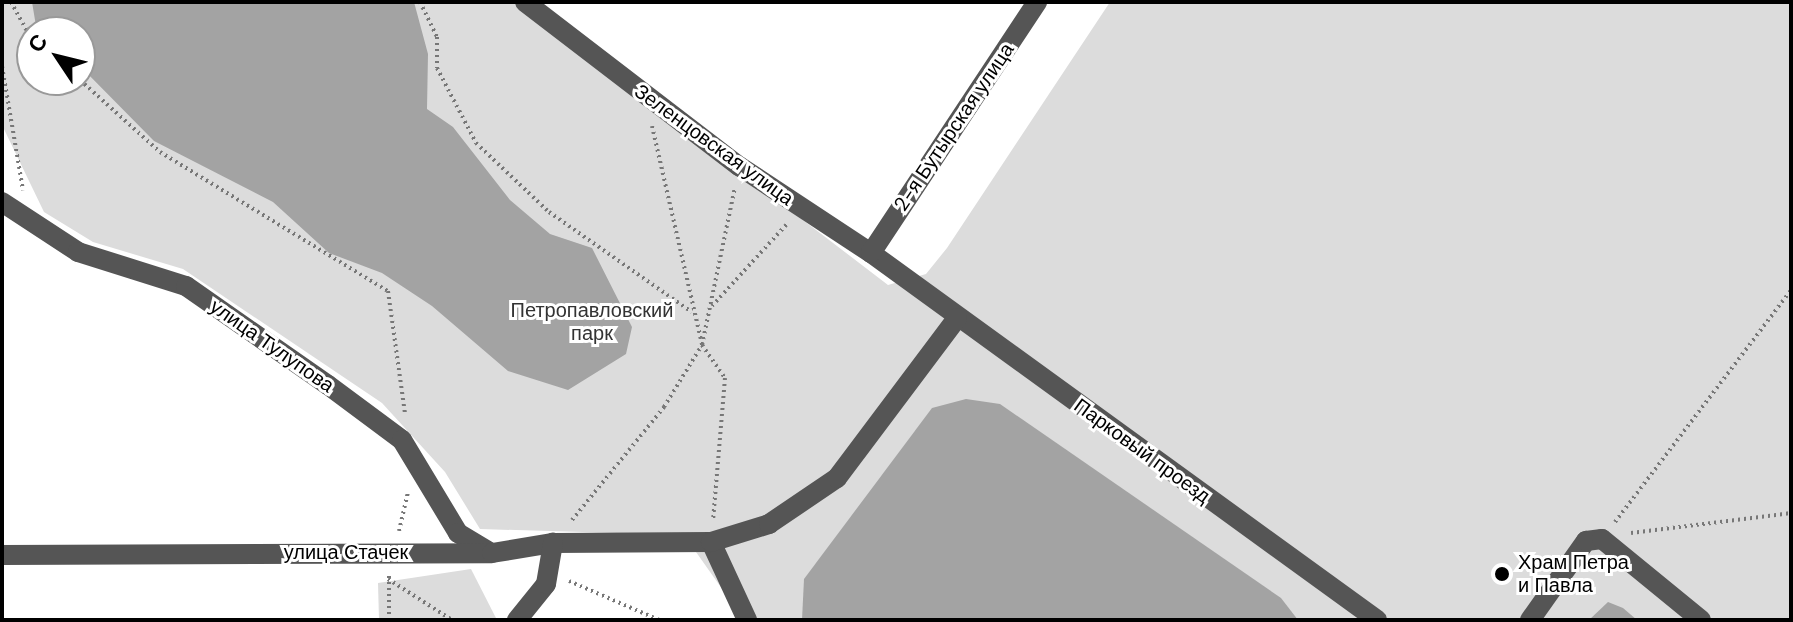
<!DOCTYPE html>
<meta charset="utf-8">
<style>
body{margin:0}
#map{position:relative;width:1793px;height:622px;overflow:hidden;background:#fff;font-family:"DM Sans",sans-serif}
div>[style]{position:absolute}
.green>*{inset:0;background:#dcdcdc}
.water>*{inset:0;background:#a3a3a3}
.path>*{height:4px;margin-top:-2px;transform-origin:0;background:repeating-linear-gradient(90deg,#777 0 2px,transparent 0 6px)}
.minor>*{height:20px;margin:-10px;padding:0 10px;transform-origin:10px;border-radius:10px;background:#555}
.dots>*{width:22px;height:22px;translate:-50% -50%;box-sizing:border-box;border:4px solid #fff;border-radius:50%}
span{translate:-50% -50%;white-space:nowrap;text-align:center;line-height:1.15;-webkit-text-stroke:6px #fff;paint-order:stroke}
.street-label{font-size:20px;color:#000}
.park-label{font-size:20px;color:#333}
.poi-label{font-size:20px;color:#000}
.left{translate:0 -50%;text-align:left}
.frame{position:absolute;inset:0;border:4px solid #000;pointer-events:none}
.north{position:absolute;left:16px;top:16px;width:80px;height:80px;box-sizing:border-box;background:#fff;border:2px solid #999;border-radius:50%;rotate:305deg;font-size:22px;font-weight:700;line-height:32px;text-align:center;color:#000}
.north::after{content:'';display:block;margin:auto;width:28px;height:36px;background:#000;clip-path:polygon(50% 0,100% 100%,50% 72%,0 100%)}
</style>
<div id="map">
<div class="green">
<i style="clip-path:polygon(evenodd,2px 2px,518px 2px,888px 285px,926px 274px,947px 248px,1110px 2px,1791px 2px,1791px 620px,744px 620px,684px 535px,480px 529px,445px 472px,382px 403px,183px 269px,93px 242px,44px 212px,2px 125px,2px 2px,32px 32px,80px 32px,80px 80px,32px 80px,32px 32px)"></i>
<i style="clip-path:polygon(471px 569px,497px 620px,379px 620px,378px 583px)"></i>
</div>
<div class="water">
<i style="clip-path:polygon(32px 2px,414px 2px,428px 54px,427px 109px,453px 127px,510px 200px,550px 234px,592px 248px,632px 327px,626px 354px,568px 390px,508px 371px,432px 306px,382px 273px,329px 253px,273px 202px,154px 141px,80px 66px,80px 32px,37px 32px)"></i>
<i style="clip-path:polygon(966px 399px,1000px 404px,1281px 598px,1298px 620px,802px 620px,804px 579px,932px 408px)"></i>
<i style="clip-path:polygon(1608px 602px,1623px 608px,1637px 620px,1589px 620px)"></i>
</div>
<div class="path">
<i style="left:11px;top:2px;width:43px;rotate:61.1deg"></i>
<i style="left:420px;top:2px;width:39px;rotate:64deg"></i>
<i style="left:437px;top:37px;width:31px;rotate:90deg"></i>
<i style="left:437px;top:68px;width:85px;rotate:62.5deg"></i>
<i style="left:476px;top:143px;width:100px;rotate:43.4deg"></i>
<i style="left:549px;top:212px;width:174px;rotate:35deg"></i>
<i style="left:2px;top:66px;width:126px;rotate:80.4deg"></i>
<i style="left:80px;top:80px;width:108px;rotate:42deg"></i>
<i style="left:160px;top:152px;width:267px;rotate:31.4deg"></i>
<i style="left:388px;top:291px;width:124px;rotate:82.1deg"></i>
<i style="left:652px;top:126px;width:225px;rotate:77.1deg"></i>
<i style="left:702px;top:345px;width:40px;rotate:55.1deg"></i>
<i style="left:725px;top:378px;width:143px;rotate:94.8deg"></i>
<i style="left:712px;top:306px;width:111px;rotate:-47.6deg"></i>
<i style="left:572px;top:520px;width:146px;rotate:-50.8deg"></i>
<i style="left:664px;top:407px;width:73px;rotate:-58.5deg"></i>
<i style="left:702px;top:345px;width:161px;rotate:-78.2deg"></i>
<i style="left:1615px;top:522px;width:291px;rotate:-52.8deg"></i>
<i style="left:399px;top:531px;width:39px;rotate:-77deg"></i>
<i style="left:1631px;top:533px;width:161px;rotate:-7.1deg"></i>
<i style="left:388px;top:579px;width:76px;rotate:32.6deg"></i>
<i style="left:569px;top:581px;width:98px;rotate:23.4deg"></i>
<i style="left:389px;top:620px;width:46px;rotate:-90deg"></i>
</div>
<div class="minor">
<i style="left:525px;top:2px;width:270px;rotate:37.5deg"></i>
<i style="left:739px;top:166px;width:158px;rotate:33.4deg"></i>
<i style="left:871px;top:253px;width:625px;rotate:35.95deg"></i>
<i style="left:2px;top:202px;width:91px;rotate:33.3deg"></i>
<i style="left:78px;top:252px;width:113px;rotate:17.5deg"></i>
<i style="left:186px;top:286px;width:173px;rotate:34.9deg"></i>
<i style="left:328px;top:385px;width:92px;rotate:36.6deg"></i>
<i style="left:402px;top:440px;width:109px;rotate:58.9deg"></i>
<i style="left:458px;top:533px;width:35px;rotate:31deg"></i>
<i style="left:871px;top:253px;width:301px;rotate:-56.5deg"></i>
<i style="left:711px;top:542px;width:86px;rotate:65.2deg"></i>
<i style="left:2px;top:555px;width:490px;rotate:-0.2deg"></i>
<i style="left:492px;top:553px;width:62px;rotate:-9.3deg"></i>
<i style="left:553px;top:543px;width:158px;rotate:-0.4deg"></i>
<i style="left:711px;top:542px;width:61px;rotate:-17.2deg"></i>
<i style="left:769px;top:524px;width:82px;rotate:-34.1deg"></i>
<i style="left:837px;top:478px;width:200px;rotate:-53.1deg"></i>
<i style="left:517px;top:620px;width:46px;rotate:-51.1deg"></i>
<i style="left:546px;top:584px;width:42px;rotate:-80.3deg"></i>
<i style="left:1530px;top:620px;width:97px;rotate:-54.7deg"></i>
<i style="left:1586px;top:541px;width:16px;rotate:-7deg"></i>
<i style="left:1602px;top:539px;width:128px;rotate:39.3deg"></i>
</div>
<div class="dots">
<i style="left:1502px;top:574px;background:#000"></i>
</div>
<div class="street-label">
<span style="left:954px;top:127px;rotate:-56deg">2-я Бутырская улица</span>
<span style="left:714px;top:145px;rotate:36deg">Зеленцовская улица</span>
<span style="left:272px;top:346px;rotate:35deg">улица Тулупова</span>
<span style="left:1142px;top:451px;rotate:36deg">Парковый проезд</span>
<span style="left:346px;top:552px">улица Стачек</span>
</div>
<div class="park-label">
<span style="left:592px;top:322px">Петропавловский<br>парк</span>
</div>
<div class="poi-label">
<span class="left" style="left:1518px;top:574px">Храм Петра<br>и Павла</span>
</div>
<div class="frame"></div>
<div class="north">С</div>
</div>
